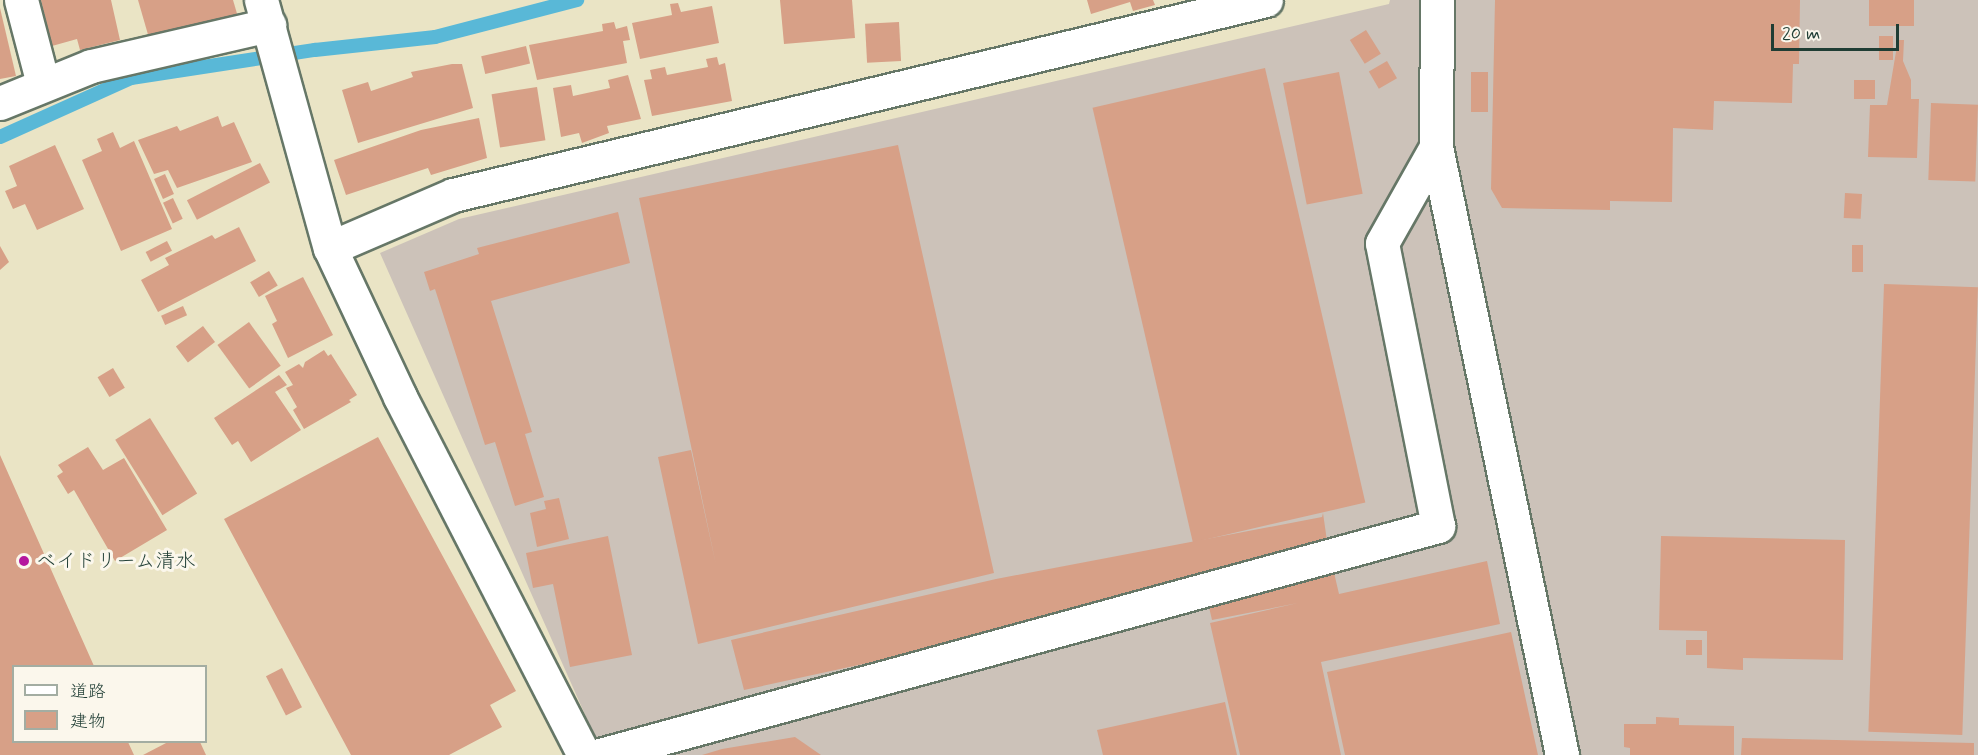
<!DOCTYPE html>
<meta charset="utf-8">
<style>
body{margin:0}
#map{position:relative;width:1978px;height:755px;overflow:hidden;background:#eae4c5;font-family:Mynerve,"Klee One",sans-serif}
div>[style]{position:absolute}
.industrial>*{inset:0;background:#ccc2b9}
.stream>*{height:14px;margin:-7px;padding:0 7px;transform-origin:7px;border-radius:7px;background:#59b8d7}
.building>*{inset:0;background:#d7a087;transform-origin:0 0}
.roads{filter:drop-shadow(2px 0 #667767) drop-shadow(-2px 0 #667767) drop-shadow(0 2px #667767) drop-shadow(0 -2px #667767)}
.minor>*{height:33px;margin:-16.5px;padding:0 16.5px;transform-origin:16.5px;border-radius:16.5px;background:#fff}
.dots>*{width:16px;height:16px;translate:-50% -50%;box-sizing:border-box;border:3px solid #fbf7ec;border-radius:50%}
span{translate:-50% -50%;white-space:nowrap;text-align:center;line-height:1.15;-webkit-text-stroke:6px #fbf7ec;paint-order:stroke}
.poi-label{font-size:20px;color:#1f3d34}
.left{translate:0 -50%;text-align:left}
.legend{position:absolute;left:12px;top:665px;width:195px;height:78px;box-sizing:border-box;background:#fbf7ec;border:2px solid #a3ada2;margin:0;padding:8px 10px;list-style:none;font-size:18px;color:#1f3d34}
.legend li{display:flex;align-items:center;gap:12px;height:30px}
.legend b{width:30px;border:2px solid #a3ada2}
.scale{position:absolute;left:1771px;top:24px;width:128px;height:27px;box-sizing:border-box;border:3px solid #1f3d34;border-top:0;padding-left:8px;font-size:18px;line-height:21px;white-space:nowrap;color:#1f3d34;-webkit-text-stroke:4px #fbf7ec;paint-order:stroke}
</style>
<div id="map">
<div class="industrial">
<i style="clip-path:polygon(1390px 0,1978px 0,1978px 755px,603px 755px,380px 253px,459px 219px,1389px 4px)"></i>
</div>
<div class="stream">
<i style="left:0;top:137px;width:144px;rotate:-24.2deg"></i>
<i style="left:131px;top:78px;width:186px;rotate:-8.7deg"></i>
<i style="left:315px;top:50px;width:121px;rotate:-6.2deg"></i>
<i style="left:435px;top:37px;width:147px;rotate:-14.6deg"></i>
</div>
<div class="building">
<i style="clip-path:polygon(41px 0,111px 0,120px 40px,80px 50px,77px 39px,52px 46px)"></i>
<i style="clip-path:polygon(138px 0,233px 0,238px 17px,149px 38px)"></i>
<i style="clip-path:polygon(780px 0,852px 0,855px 38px,784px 44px)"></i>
<i style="clip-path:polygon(1087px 0,1153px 0,1155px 5px,1133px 11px,1130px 2px,1091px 14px)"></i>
<i style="clip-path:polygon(1495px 0,1800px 0,1799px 64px,1793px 64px,1792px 103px,1714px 101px,1713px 130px,1673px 128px,1672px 202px,1610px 201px,1610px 210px,1502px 208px,1491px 189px)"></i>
<i style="left:1869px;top:0;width:45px;height:26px"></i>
<i style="clip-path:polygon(678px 3px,681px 12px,712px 6px,719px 43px,640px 59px,632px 23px,672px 15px,670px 4px)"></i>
<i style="clip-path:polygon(0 8px,16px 76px,0 79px)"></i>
<i style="clip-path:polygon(614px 22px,616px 29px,627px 26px,630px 40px,623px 41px,627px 63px,537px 80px,529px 45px,603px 31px,602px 24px)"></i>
<i style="left:899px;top:22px;width:39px;height:34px;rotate:87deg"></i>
<i style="left:1366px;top:30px;width:28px;height:19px;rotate:58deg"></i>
<i style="left:1879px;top:36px;width:14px;height:24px"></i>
<i style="clip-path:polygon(1898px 40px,1904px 40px,1903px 61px,1911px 80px,1911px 99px,1919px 99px,1917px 158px,1868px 157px,1870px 105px,1887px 105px)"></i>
<i style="left:526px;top:46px;width:18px;height:46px;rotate:77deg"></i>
<i style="clip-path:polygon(717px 57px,719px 65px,725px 63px,732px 101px,652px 116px,644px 80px,652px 79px,650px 70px,665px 67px,667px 75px,708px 67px,706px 59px)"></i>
<i style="left:1387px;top:61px;width:20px;height:21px;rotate:60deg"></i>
<i style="clip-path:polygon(452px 64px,462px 64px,473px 108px,358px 143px,342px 90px,368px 82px,371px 91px,413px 77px,411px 72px)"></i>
<i style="left:1265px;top:68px;width:446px;height:177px;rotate:77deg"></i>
<i style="left:1339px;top:72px;width:124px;height:57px;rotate:79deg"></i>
<i style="left:1471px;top:72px;width:17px;height:40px"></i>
<i style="clip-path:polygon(628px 75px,641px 119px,607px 126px,609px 133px,582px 143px,579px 133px,561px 137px,553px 88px,571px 85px,573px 96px,610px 88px,608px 80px)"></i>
<i style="left:1854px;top:80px;width:21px;height:19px"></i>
<i style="left:537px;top:87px;width:54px;height:46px;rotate:81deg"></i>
<i style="left:1931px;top:103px;width:47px;height:77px;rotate:2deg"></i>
<i style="clip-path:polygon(218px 116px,222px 127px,234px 122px,252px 162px,177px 188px,168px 170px,154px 174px,138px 140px,177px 126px,180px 131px)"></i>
<i style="clip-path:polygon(479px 118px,487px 158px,431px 175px,428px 168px,346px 195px,334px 160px,421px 130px)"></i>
<i style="clip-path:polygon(113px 132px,120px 148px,134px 141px,172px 229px,121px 251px,82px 160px,102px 151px,97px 139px)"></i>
<i style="clip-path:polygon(55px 145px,84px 209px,37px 230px,25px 204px,13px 209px,5px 191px,17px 186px,9px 166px)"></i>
<i style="clip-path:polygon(898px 145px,994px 573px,698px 644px,658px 457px,691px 450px,716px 565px,639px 198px)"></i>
<i style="left:260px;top:163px;width:22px;height:82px;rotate:63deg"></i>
<i style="left:165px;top:174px;width:22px;height:12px;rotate:66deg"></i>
<i style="left:1845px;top:193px;width:17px;height:25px;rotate:3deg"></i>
<i style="left:173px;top:198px;width:23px;height:11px;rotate:65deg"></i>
<i style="clip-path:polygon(618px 212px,630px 263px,491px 301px,532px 432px,525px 434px,544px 497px,515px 506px,495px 442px,485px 445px,435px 289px,430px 291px,424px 272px,479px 254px,477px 248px)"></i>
<i style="clip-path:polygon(239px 227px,256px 261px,158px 312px,141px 280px,169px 265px,165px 258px,212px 235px,215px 239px)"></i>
<i style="left:167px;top:241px;width:11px;height:24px;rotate:63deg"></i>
<i style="left:1852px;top:245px;width:11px;height:27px"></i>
<i style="clip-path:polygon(0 246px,9px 262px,0 270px)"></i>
<i style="left:269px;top:271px;width:17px;height:22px;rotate:59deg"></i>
<i style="clip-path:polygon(303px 277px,333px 335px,288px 358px,272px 324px,277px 321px,265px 296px)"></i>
<i style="left:1884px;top:284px;width:94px;height:448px;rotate:2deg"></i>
<i style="left:183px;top:306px;width:10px;height:24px;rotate:66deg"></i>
<i style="left:249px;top:322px;width:54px;height:39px;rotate:54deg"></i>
<i style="left:203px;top:326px;width:20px;height:34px;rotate:53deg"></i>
<i style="clip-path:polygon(324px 350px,328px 356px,331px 354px,357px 395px,349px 400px,351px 402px,304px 429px,293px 410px,297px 407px,286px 388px,293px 385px,285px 372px,299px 364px,303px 368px,305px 362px)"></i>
<i style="left:113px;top:368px;width:23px;height:18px;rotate:59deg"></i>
<i style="clip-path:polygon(279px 375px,287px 385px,275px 392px,301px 430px,251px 462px,238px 441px,232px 445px,214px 418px)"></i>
<i style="left:150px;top:418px;width:89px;height:41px;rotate:58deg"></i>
<i style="clip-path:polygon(378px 437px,516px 691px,490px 705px,502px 727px,449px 755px,351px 755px,224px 519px)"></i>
<i style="clip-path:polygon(88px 447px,103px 470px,124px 458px,167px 530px,115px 561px,74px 490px,68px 494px,57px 476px,63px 472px,58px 465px)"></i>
<i style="clip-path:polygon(0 455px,94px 666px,14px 666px,14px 742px,128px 742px,134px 755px,0 755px)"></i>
<i style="clip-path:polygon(559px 498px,569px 539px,537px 547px,530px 513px,546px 509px,544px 501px)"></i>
<i style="clip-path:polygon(1323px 513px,1330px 562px,744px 690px,731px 640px,996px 579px,1322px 517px)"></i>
<i style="clip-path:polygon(608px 536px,632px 655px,570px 667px,553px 584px,533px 588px,526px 553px)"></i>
<i style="clip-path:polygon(1661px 536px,1845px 540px,1843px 660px,1743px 658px,1743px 670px,1707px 668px,1707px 631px,1659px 630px)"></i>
<i style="clip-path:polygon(1487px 561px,1500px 624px,1321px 662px,1341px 755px,1240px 755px,1210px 623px,1298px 603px,1212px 620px,1205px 590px,1332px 564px,1339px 594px)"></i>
<i style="clip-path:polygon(1511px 632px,1538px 755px,1345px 755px,1327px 672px)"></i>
<i style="left:1686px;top:640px;width:16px;height:15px"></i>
<i style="left:282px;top:668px;width:44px;height:18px;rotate:63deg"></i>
<i style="clip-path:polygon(1225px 702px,1237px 755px,1103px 755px,1097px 730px)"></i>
<i style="clip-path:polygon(1656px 717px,1679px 718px,1679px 725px,1734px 726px,1734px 755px,1630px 755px,1630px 748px,1624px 747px,1624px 724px,1656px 724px)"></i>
<i style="clip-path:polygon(795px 737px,821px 755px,702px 755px,722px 749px)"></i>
<i style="clip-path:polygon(1742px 738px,1974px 743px,1974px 755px,1741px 755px)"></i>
<i style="clip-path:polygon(168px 742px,200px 742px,206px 755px,143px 755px)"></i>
</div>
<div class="roads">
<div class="minor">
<i style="left:21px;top:0;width:87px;rotate:75.3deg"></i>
<i style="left:261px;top:0;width:257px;rotate:74.5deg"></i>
<i style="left:330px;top:248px;width:165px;rotate:64.8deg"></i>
<i style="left:400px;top:397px;width:403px;rotate:62.8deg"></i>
<i style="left:1437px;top:0;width:147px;rotate:90.4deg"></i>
<i style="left:1436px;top:147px;width:621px;rotate:78.29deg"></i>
<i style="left:0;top:103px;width:98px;rotate:-22.1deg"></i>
<i style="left:91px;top:66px;width:183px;rotate:-13deg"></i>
<i style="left:330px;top:248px;width:134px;rotate:-23.3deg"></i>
<i style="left:453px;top:195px;width:836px;rotate:-13.49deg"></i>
<i style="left:600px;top:755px;width:869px;rotate:-15.28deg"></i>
<i style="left:1438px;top:526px;width:288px;rotate:-101.2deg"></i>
<i style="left:1382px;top:243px;width:110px;rotate:-60.6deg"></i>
</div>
</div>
<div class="dots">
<i style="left:24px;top:561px;background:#b5179e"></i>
</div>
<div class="poi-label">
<span class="left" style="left:36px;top:561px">ベイドリーム清水</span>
</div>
<ul class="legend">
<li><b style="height:8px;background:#fff"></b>道路</li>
<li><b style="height:16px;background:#d7a087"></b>建物</li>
</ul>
<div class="scale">20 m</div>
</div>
